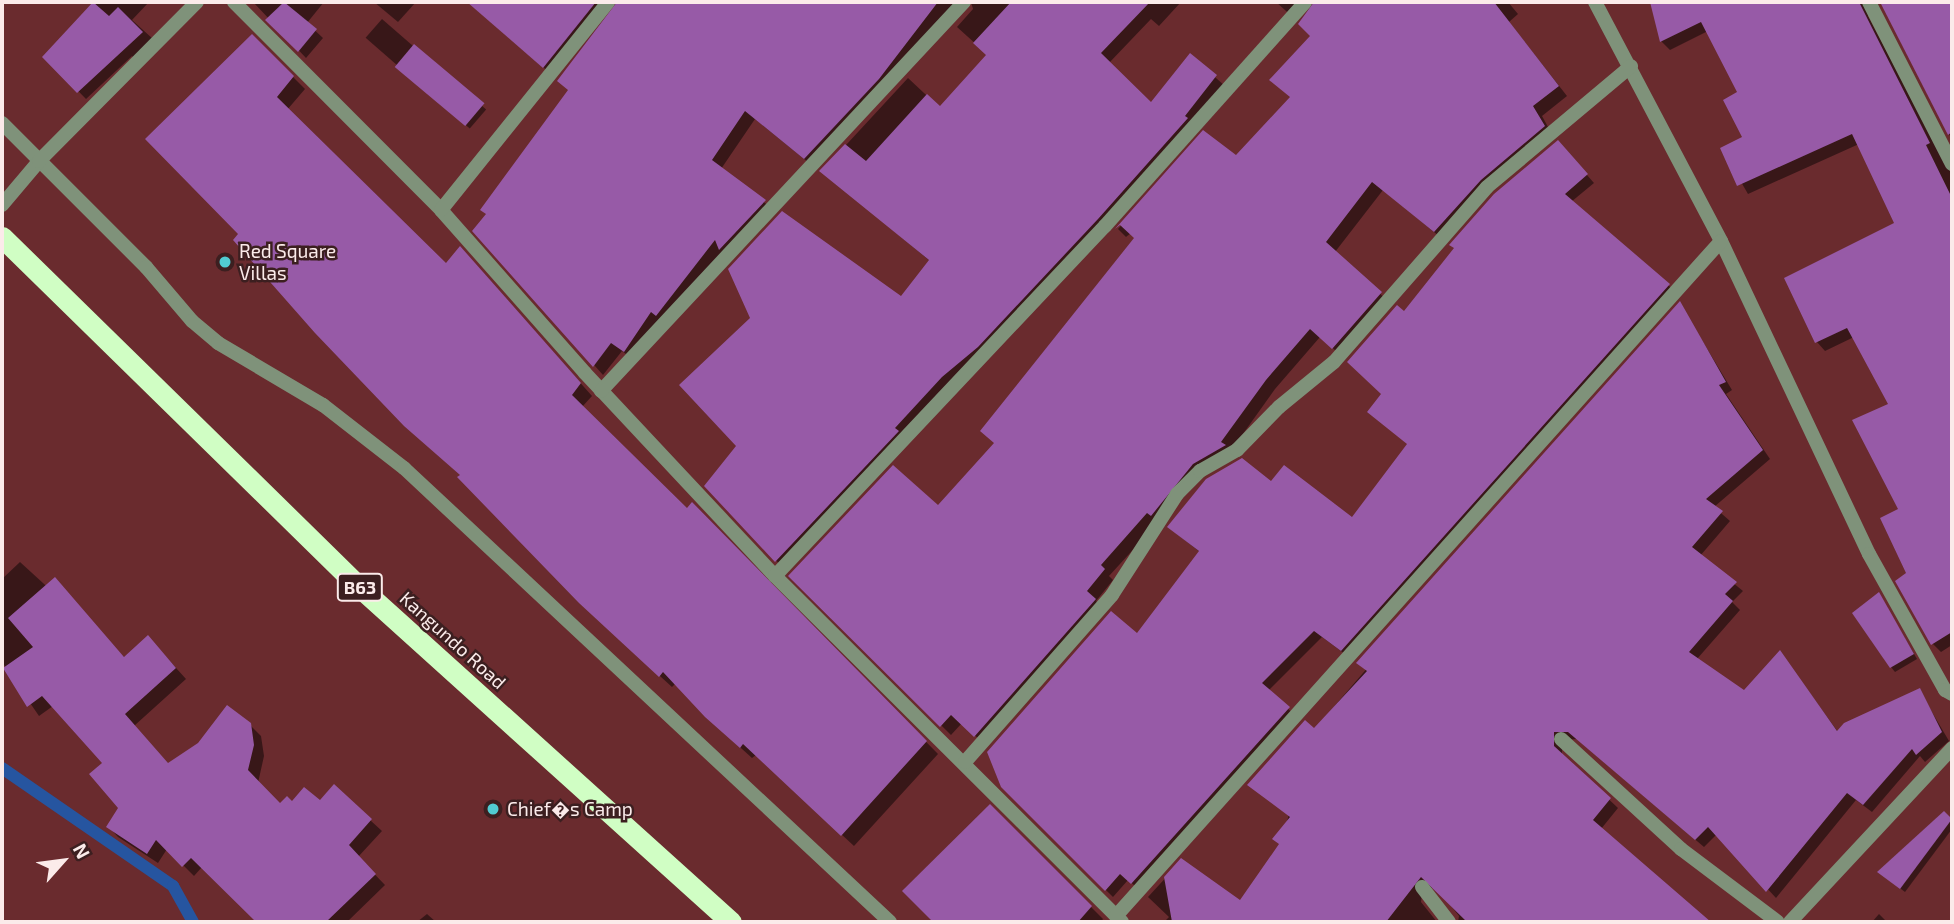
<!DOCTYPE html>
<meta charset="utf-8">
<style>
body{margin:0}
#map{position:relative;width:1954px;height:924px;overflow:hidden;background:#6a2b2e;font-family:"Exo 2",sans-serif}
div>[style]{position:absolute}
.shadow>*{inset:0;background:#0007;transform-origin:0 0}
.stream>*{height:12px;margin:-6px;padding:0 6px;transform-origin:6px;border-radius:6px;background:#2655a0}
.building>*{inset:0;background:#975aa7;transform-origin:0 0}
.street>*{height:14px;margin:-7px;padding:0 7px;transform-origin:7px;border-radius:7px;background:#7f927a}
.highway>*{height:21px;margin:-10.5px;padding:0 10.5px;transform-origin:10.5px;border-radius:10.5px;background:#d0fec4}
.dots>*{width:19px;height:19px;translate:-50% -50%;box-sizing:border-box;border:4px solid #3c1f20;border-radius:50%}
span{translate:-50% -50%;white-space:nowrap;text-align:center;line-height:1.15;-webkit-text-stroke:5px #3c1f20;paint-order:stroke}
.shield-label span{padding:2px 5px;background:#3c1f20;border:2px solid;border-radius:5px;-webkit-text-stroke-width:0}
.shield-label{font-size:18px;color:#fbebea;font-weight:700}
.poi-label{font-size:19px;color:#fbebea}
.left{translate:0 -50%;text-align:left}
.street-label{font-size:19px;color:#fbebea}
.frame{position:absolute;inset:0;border:4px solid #fbebea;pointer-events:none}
.north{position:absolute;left:28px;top:826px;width:70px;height:70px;-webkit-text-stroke:5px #3c1f20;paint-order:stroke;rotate:62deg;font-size:19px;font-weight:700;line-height:28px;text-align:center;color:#fbebea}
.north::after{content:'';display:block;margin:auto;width:24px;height:32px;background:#fbebea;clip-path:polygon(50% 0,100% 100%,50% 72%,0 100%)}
</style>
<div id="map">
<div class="shadow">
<i style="clip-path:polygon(96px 2px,149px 2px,132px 20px,153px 39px,136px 60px,132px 56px,86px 99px,45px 57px)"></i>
<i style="clip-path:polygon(253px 2px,324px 2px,307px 23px,323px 38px,306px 58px)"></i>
<i style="clip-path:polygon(374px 2px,416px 2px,398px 22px)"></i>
<i style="clip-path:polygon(469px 2px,600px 2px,551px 74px)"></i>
<i style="clip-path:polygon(659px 2px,683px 16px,693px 2px,970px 2px,814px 167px,755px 119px,721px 169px,774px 210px,634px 360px,622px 351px,603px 375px,475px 231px)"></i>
<i style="clip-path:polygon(971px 2px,1059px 2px,1068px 10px,1076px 2px,1181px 2px,1159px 26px,1151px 19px,1109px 63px,1151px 105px,1190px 55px,1225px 86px,785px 570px,707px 486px,901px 299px,930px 261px,822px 171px,908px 78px,940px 108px,988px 55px,957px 27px,973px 9px)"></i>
<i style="clip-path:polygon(1276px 2px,1311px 2px,1295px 19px)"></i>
<i style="clip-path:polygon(1311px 2px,1508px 2px,1518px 14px,1509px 22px,1567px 96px,1542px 116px,1553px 136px,1490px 189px,1445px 241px,1383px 190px,1335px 252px,1390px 303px,1343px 357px,1320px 337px,1275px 389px,1230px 452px,1203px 473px,1109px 576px,1113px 580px,1096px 601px,1104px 609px,985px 745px,962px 723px,951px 735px,791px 576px,938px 507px,996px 443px,1136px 238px,1131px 233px,1126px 237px,1118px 229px,1204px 133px,1237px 158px,1291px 98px,1312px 36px,1315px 3px)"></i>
<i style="clip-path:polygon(1658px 2px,1873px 2px,1868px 16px,1952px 175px,1952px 645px,1941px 652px,1932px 643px,1908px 573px,1891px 404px,1854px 337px,1825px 351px,1817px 342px,1897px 223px,1859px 144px,1748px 194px,1722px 149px,1745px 138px,1739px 93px,1708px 31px,1670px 50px,1661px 41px,1654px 8px)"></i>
<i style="clip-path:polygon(1874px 2px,1952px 2px,1952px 140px,1883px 4px)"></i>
<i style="left:382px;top:19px;width:138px;height:25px;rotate:41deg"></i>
<i style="clip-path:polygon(252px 36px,305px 89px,287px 110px,447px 265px,471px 260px,592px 396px,582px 407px,687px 511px,693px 504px,938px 754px,854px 846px,756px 755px,752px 758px,720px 729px,676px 683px,672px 687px,593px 615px,241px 235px)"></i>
<i style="clip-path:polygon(1565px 150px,1594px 183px,1571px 202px,1676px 292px,1349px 657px,1322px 637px,1268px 691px,1296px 716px,1140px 890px,1128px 880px,1113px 897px,1002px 787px,1137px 635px,1200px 552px,1177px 534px,1271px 484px,1353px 520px,1409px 444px,1383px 394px,1405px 314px)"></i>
<i style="clip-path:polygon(1680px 304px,1732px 390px,1726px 394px,1770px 459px,1714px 507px,1730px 521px,1700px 556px,1743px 591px,1732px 602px,1740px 610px,1697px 659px,1745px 693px,1780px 652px,1838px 732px,1919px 690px,1949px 741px,1925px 762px,1920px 756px,1872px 812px,1856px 800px,1776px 898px,1717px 834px,1704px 847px,1577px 739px,1562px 740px,1562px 755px,1618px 808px,1601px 829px,1707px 922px,1458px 922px,1459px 916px,1437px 888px,1423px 887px,1421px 902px,1437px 922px,1164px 922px,1169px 917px,1148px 897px,1182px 860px,1241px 903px,1280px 845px,1314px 730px)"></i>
<i style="clip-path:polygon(20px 562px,125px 658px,158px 648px,186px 679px,134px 726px,169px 765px,250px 725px,261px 736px,264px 756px,258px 783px,280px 805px,320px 803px,334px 787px,382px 831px,358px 857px,385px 885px,347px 922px,267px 922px,228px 881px,202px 867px,194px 876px,167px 849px,158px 863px,118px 837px,108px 826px,120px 807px,105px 763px,53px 706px,39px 716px,2px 662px,2px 579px)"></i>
<i style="clip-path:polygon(1879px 595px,1917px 659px,1895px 672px,1891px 667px)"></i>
<i style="clip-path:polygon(990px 806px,1103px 919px,1101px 922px,935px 922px,904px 891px)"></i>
<i style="clip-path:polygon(1944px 813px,1952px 821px,1952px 829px,1905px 892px,1884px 876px)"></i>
<i style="clip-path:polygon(427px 914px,436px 922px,417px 922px)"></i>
<i style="clip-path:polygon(1879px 914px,1887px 922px,1872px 922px)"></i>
</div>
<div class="stream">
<i style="left:2px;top:768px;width:208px;rotate:34.6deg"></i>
<i style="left:173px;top:886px;width:41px;rotate:60.9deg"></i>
</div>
<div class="building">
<i style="clip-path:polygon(93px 2px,109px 16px,118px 7px,143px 32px,77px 93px,42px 57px)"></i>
<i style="clip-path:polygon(284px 2px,317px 29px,298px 52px,265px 20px)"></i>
<i style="clip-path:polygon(467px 2px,596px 2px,543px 68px)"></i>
<i style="clip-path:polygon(617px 2px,938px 2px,879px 79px,804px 159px,745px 111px,712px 160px,766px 200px,719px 250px,715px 240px,656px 316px,651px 312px,624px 352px,611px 343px,593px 367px,472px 231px,486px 214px,480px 210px,568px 90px,557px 81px)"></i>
<i style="clip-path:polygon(1011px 2px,1150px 2px,1101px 53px,1151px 102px,1190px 53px,1217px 75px,1185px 116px,1188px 118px,1098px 219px,978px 347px,942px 377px,895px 428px,899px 431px,775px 562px,704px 486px,736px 446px,679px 385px,750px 318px,728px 269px,782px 211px,901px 296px,929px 260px,819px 171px,845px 144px,866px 161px,927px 94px,940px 106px,986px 55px,973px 43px)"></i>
<i style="clip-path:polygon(1314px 2px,1494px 2px,1559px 86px,1533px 106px,1545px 126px,1481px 180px,1434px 232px,1372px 182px,1326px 242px,1382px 292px,1332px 349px,1310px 329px,1266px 380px,1221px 442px,1226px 445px,1193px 464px,1151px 516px,1147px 513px,1101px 565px,1105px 569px,1087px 591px,1096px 599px,974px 737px,951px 715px,940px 727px,788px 576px,893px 465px,938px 505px,994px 443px,980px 431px,1134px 238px,1120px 225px,1115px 229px,1203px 130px,1236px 155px,1290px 97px,1269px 80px,1310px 36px,1298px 24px)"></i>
<i style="clip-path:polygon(1650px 2px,1859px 2px,1930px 143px,1926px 145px,1952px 198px,1952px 632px,1931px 645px,1895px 581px,1906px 573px,1880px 518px,1898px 509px,1852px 420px,1888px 404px,1847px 328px,1815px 343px,1784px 278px,1894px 223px,1852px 134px,1737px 186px,1720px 148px,1742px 137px,1723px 100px,1737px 92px,1701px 22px,1660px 42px)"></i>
<i style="clip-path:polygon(1880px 2px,1952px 2px,1952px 132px,1948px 135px)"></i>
<i style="clip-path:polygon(252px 34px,294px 76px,277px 97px,446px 263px,460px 246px,581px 383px,572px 395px,687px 508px,692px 502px,927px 741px,841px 836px,743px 744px,740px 748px,705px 717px,663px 672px,659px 677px,579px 603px,457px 477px,460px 475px,404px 426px,315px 333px,233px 240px,238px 234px,145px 139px)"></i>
<i style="left:414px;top:44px;width:92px;height:30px;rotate:40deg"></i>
<i style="clip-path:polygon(1558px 140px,1588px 174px,1565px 194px,1670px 284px,1341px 651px,1314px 631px,1262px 683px,1290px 707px,1131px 884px,1120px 874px,1105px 891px,1001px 787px,987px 752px,1111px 611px,1137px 633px,1199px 551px,1167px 527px,1206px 479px,1242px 458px,1271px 481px,1284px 465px,1352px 517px,1407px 444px,1367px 412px,1381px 394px,1347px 362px,1397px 305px,1404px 311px,1454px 248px,1449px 245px,1494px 194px)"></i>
<i style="clip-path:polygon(1680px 301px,1726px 382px,1719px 385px,1763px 450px,1706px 499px,1723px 511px,1692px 547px,1737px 582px,1725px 594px,1733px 601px,1689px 652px,1744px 690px,1780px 650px,1837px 731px,1844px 723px,1920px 688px,1942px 732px,1916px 755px,1912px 749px,1863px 805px,1847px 793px,1766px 892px,1708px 827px,1695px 840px,1568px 732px,1554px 732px,1554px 746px,1611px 798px,1593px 820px,1711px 922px,1467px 922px,1421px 877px,1386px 922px,1172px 922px,1164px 877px,1181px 858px,1240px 900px,1279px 844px,1272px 839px,1290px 817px,1247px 785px,1305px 720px,1314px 728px,1367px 671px,1356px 663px)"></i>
<i style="clip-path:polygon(55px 577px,124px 657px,148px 635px,176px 668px,125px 714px,168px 763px,198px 743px,227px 705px,251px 723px,254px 745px,248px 770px,280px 803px,287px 796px,292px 801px,304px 787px,320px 800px,334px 784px,372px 819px,349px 845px,376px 874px,326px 922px,256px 922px,191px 858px,182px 867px,156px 840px,147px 854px,106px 827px,118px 808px,89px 774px,102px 763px,42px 696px,27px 707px,3px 668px,33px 647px,8px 618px)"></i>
<i style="clip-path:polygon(1879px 592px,1914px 654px,1890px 668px,1852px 613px)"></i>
<i style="clip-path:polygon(990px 804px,1092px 906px,1078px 922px,933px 922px,902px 891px)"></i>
<i style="clip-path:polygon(1944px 811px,1952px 819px,1900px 889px,1877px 872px)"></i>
</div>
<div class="street">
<i style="left:234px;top:2px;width:293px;rotate:45.1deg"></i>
<i style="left:441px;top:210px;width:217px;rotate:48.5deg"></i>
<i style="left:585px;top:373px;width:278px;rotate:46.9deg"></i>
<i style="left:775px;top:576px;width:490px;rotate:44.9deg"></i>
<i style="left:1595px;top:2px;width:270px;rotate:62.2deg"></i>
<i style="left:1721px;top:241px;width:346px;rotate:64.7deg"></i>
<i style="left:1869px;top:554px;width:156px;rotate:60.8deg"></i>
<i style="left:1945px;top:690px;width:8px;rotate:30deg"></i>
<i style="left:1869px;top:2px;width:182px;rotate:62.9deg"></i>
<i style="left:2px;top:123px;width:204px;rotate:45deg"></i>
<i style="left:146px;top:267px;width:71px;rotate:49.6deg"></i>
<i style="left:192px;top:321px;width:34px;rotate:40deg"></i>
<i style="left:218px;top:343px;width:122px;rotate:30.6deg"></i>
<i style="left:323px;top:405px;width:103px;rotate:37.9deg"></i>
<i style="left:404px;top:468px;width:665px;rotate:43.05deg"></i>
<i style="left:2px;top:205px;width:57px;rotate:-49.9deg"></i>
<i style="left:39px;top:161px;width:224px;rotate:-45.2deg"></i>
<i style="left:441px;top:210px;width:267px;rotate:-51.2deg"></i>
<i style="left:601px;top:391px;width:532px;rotate:-46.98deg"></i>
<i style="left:775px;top:576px;width:481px;rotate:-46.7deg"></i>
<i style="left:1105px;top:226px;width:300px;rotate:-48.2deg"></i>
<i style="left:1561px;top:739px;width:163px;rotate:42.5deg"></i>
<i style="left:1681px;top:849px;width:121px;rotate:37deg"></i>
<i style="left:965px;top:762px;width:222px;rotate:-48.6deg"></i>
<i style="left:1112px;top:595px;width:120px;rotate:-57.2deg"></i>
<i style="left:1177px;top:494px;width:33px;rotate:-45deg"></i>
<i style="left:1200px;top:471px;width:43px;rotate:-29.6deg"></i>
<i style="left:1237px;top:450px;width:60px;rotate:-45.7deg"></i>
<i style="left:1279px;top:407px;width:71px;rotate:-39.3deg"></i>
<i style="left:1334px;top:362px;width:232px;rotate:-48.8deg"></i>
<i style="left:1487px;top:187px;width:188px;rotate:-40deg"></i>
<i style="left:1422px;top:887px;width:44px;rotate:52.4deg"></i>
<i style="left:1116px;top:916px;width:906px;rotate:-48.13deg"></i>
<i style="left:1790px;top:922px;width:238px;rotate:-47deg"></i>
</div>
<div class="highway">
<i style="left:2px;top:237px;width:494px;rotate:44.4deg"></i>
<i style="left:355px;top:583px;width:506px;rotate:42.04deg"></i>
</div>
<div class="dots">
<i style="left:225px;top:262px;background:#51ccd2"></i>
<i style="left:493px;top:809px;background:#51ccd2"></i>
</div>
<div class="shield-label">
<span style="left:360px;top:587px">B63</span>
</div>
<div class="poi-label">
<span class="left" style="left:239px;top:262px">Red Square<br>Villas</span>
<span class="left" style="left:507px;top:809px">Chief�s Camp</span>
</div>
<div class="street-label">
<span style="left:453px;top:640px;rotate:42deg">Kangundo Road</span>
</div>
<div class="frame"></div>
<div class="north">N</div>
</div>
